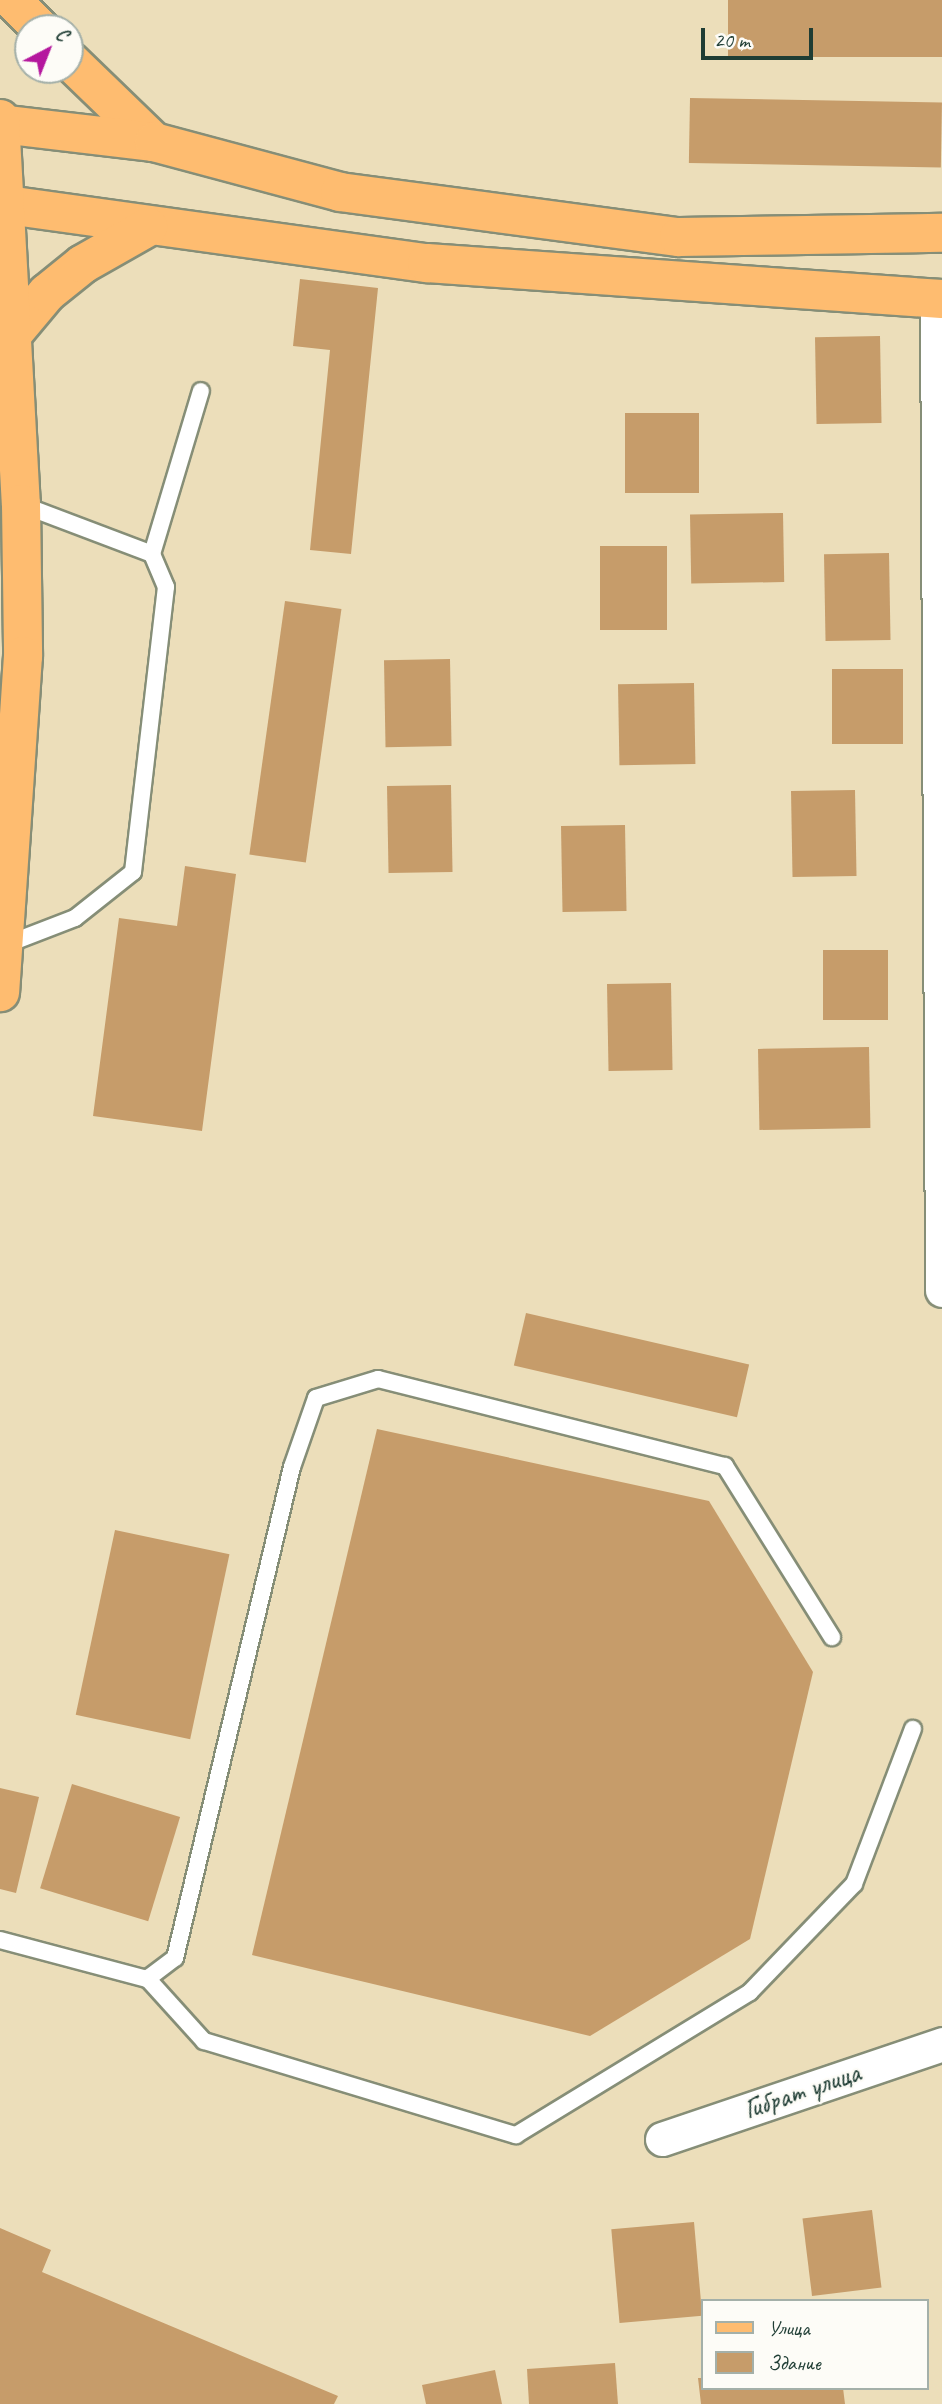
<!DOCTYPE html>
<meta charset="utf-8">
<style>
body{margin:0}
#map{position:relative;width:942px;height:2404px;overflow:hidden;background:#ecdeba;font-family:Caveat,sans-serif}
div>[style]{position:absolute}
.building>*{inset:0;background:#c69c6a;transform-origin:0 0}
.roads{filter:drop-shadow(2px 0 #868e77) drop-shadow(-2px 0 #868e77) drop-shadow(0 2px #868e77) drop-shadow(0 -2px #868e77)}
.service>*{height:16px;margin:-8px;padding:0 8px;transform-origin:8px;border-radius:8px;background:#fff}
.minor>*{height:33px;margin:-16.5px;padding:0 16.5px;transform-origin:16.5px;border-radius:16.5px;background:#fff}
.primary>*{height:38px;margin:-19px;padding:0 19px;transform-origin:19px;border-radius:19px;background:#febc70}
.trunk>*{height:38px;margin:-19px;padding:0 19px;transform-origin:19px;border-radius:19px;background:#febc70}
span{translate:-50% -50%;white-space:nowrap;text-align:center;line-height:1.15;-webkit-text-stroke:5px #fdfcf7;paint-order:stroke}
.street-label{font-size:28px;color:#1f3d34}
.legend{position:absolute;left:701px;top:2299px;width:228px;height:91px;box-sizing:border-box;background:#fdfcf7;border:2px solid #a4b0a9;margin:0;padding:9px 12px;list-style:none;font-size:21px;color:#1f3d34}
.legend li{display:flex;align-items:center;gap:14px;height:35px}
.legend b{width:35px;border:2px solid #a4b0a9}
.north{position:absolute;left:14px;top:14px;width:70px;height:70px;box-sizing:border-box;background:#fdfcf7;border:2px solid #a4b0a9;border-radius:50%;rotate:42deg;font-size:19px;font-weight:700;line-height:28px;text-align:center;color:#1f3d34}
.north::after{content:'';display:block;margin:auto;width:24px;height:32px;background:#b5179e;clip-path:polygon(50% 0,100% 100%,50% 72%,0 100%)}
.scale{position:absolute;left:701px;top:28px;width:112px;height:32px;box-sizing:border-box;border:4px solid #1f3d34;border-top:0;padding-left:9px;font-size:21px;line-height:24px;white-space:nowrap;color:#1f3d34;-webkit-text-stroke:5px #fdfcf7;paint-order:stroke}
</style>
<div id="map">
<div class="building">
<i style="left:728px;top:0;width:214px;height:57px"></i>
<i style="left:690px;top:98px;width:252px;height:65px;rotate:1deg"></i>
<i style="clip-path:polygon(300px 279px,378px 288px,351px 554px,310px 550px,330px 350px,293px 346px)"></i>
<i style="left:880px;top:336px;width:87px;height:65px;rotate:89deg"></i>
<i style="left:625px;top:413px;width:74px;height:80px"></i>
<i style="left:783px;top:513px;width:69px;height:93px;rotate:89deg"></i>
<i style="left:600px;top:546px;width:67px;height:84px"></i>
<i style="left:889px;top:553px;width:87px;height:65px;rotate:89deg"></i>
<i style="left:285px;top:601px;width:57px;height:256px;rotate:8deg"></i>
<i style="left:450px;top:659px;width:87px;height:66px;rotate:89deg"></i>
<i style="left:832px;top:669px;width:71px;height:75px"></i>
<i style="left:694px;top:683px;width:81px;height:76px;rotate:89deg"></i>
<i style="left:451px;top:785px;width:87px;height:64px;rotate:89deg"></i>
<i style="left:855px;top:790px;width:86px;height:64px;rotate:89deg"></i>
<i style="left:625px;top:825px;width:86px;height:64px;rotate:89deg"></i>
<i style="clip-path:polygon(185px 866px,236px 874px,202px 1131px,93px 1116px,119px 918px,177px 926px)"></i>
<i style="left:823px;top:950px;width:65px;height:70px"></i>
<i style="left:671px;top:983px;width:87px;height:64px;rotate:89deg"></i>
<i style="left:869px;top:1047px;width:81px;height:111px;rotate:89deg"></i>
<i style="left:526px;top:1313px;width:229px;height:54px;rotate:13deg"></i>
<i style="clip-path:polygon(377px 1429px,709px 1501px,813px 1672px,750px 1939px,590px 2036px,252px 1955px)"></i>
<i style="left:115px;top:1530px;width:117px;height:189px;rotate:12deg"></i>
<i style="left:72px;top:1784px;width:113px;height:109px;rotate:17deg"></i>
<i style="clip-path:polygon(0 1788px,39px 1797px,16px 1893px,0 1889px)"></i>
<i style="left:872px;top:2210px;width:78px;height:70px;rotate:83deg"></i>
<i style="left:694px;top:2222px;width:94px;height:83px;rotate:85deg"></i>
<i style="clip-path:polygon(0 2228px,51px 2250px,42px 2272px,338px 2396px,334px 2404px,0 2404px)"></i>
<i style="clip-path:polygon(615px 2363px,618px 2404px,529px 2404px,527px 2369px)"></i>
<i style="clip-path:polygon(495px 2370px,502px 2404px,426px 2404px,422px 2385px)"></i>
<i style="clip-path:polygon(698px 2378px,702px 2378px,702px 2388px,843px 2388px,845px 2404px,701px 2404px)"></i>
</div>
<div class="roads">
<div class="service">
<i style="left:152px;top:554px;width:170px;rotate:-73.3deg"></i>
<i style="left:5px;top:945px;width:75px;rotate:-21.1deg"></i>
<i style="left:75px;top:918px;width:74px;rotate:-38.4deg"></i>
<i style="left:133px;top:872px;width:287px;rotate:-83.4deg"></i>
<i style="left:166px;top:587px;width:36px;rotate:-113deg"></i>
<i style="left:152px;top:554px;width:138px;rotate:-159.2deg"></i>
<i style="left:0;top:1940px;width:152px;rotate:14.9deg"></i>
<i style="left:147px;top:1979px;width:35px;rotate:-37deg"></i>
<i style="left:175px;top:1958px;width:505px;rotate:-76.6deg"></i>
<i style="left:292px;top:1467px;width:73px;rotate:-70.8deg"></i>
<i style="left:316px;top:1398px;width:65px;rotate:-17deg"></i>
<i style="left:378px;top:1379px;width:358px;rotate:14.1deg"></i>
<i style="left:725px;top:1466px;width:202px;rotate:58deg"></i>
<i style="left:147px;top:1978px;width:85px;rotate:47.9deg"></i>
<i style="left:204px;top:2041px;width:326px;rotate:16.8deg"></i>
<i style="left:516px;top:2135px;width:274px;rotate:-31.4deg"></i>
<i style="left:750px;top:1992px;width:150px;rotate:-46.1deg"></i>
<i style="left:854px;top:1884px;width:166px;rotate:-69.2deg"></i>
</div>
<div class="minor">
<i style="left:937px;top:299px;width:991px;rotate:89.71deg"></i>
<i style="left:662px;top:2139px;width:296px;rotate:-18.7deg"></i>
</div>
<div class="primary">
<i style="left:12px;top:0;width:40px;rotate:45deg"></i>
<i style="left:70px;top:61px;width:117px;rotate:44deg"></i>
<i style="left:0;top:124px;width:155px;rotate:6.7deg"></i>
<i style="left:154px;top:142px;width:193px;rotate:15deg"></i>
<i style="left:340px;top:192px;width:342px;rotate:7.6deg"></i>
<i style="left:679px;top:237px;width:263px;rotate:-0.9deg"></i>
<i style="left:0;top:204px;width:431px;rotate:7.9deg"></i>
<i style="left:427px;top:263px;width:516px;rotate:4deg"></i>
<i style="left:11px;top:336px;width:56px;rotate:-50.1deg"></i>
<i style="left:47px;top:293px;width:46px;rotate:-38.9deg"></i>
<i style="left:83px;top:264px;width:75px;rotate:-29.6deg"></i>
</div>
<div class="trunk">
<i style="left:0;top:119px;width:386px;rotate:86.9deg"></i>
<i style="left:21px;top:504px;width:152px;rotate:89.2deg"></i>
<i style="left:23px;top:656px;width:337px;rotate:93.9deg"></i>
</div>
</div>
<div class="street-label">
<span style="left:802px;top:2091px;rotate:-19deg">Гибрат улица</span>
</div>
<ul class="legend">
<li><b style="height:9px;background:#febc70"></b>Улица</li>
<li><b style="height:19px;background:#c69c6a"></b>Здание</li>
</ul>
<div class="north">С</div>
<div class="scale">20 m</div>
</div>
